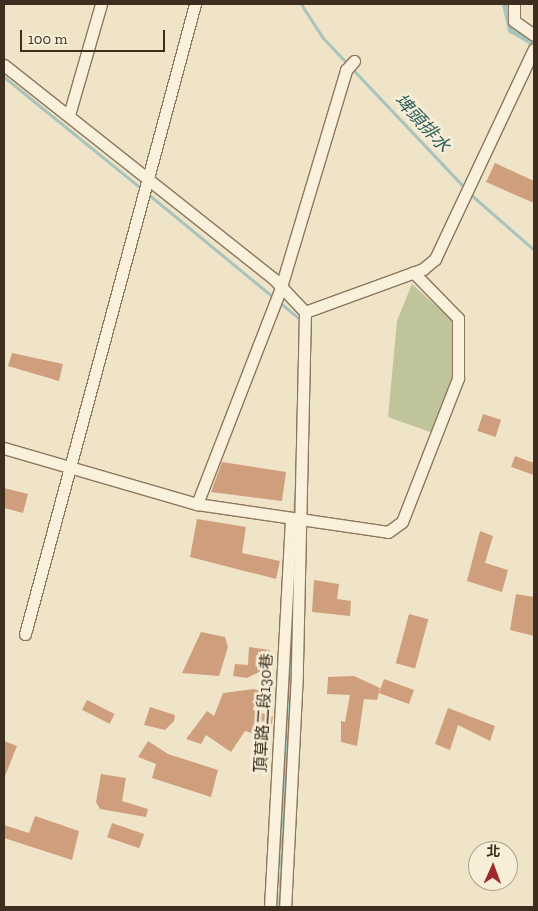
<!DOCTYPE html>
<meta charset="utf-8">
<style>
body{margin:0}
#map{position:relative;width:538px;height:911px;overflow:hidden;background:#f0e4c8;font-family:"Zilla Slab","Noto Sans TC",serif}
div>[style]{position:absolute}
.cemetery>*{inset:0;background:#bfc49a}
.stream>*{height:3px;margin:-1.5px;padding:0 1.5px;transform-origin:1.5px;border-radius:1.5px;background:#a9c4bc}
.canal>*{height:10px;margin:-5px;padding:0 5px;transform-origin:5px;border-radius:5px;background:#a9c4bc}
.building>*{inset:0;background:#cf9f7d;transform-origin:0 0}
.roads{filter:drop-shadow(1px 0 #8d765c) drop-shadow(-1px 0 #8d765c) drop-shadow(0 1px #8d765c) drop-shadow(0 -1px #8d765c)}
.minor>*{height:11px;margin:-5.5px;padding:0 5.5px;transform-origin:5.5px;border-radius:5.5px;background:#faf1dc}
span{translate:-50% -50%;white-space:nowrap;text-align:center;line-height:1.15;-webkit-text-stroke:5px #f7eed8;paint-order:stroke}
.street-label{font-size:16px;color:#3d2e20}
.water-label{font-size:18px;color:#2f5d5a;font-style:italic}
.frame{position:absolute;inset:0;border:5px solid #3d2e20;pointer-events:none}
.north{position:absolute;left:468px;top:841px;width:50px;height:50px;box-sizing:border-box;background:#f7eed8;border:1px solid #ada18e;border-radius:50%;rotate:2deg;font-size:14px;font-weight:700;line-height:20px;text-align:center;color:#3d2e20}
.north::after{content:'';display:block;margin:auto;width:18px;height:22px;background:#9e2a2b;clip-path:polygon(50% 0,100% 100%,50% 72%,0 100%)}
.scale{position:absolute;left:20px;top:30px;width:145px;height:22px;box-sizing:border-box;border:2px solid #3d2e20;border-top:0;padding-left:6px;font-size:15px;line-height:18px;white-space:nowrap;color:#3d2e20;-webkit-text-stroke:4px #f7eed8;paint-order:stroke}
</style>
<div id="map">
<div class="cemetery">
<i style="clip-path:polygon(412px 284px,456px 324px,456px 364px,433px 433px,388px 417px,397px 321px)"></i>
</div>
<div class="stream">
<i style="left:301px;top:4px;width:40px;rotate:57.1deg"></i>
<i style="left:323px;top:38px;width:207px;rotate:46.6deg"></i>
<i style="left:4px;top:77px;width:179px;rotate:39.1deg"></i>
<i style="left:469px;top:193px;width:86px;rotate:41.2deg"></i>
<i style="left:148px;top:194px;width:198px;rotate:39.5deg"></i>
<i style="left:294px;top:517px;width:34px;rotate:-87deg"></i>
<i style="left:279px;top:907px;width:259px;rotate:-87.6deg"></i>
</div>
<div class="canal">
<i style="left:507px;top:4px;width:26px;rotate:77deg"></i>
<i style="left:513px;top:29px;width:24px;rotate:30deg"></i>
</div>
<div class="building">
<i style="clip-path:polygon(495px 163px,534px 181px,534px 203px,486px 182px)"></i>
<i style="clip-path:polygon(12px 353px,63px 364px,59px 381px,8px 366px)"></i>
<i style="left:483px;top:414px;width:19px;height:18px;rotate:18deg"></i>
<i style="clip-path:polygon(515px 456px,534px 463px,534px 475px,511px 467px)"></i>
<i style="clip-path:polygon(222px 462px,286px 472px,282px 501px,211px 492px)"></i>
<i style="clip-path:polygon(4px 488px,28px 494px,23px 513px,4px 508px)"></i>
<i style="clip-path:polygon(197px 519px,246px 527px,242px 553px,280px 561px,276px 579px,190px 557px)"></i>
<i style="clip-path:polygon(480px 531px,493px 536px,485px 563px,508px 570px,502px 592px,467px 581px)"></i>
<i style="clip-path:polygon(314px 580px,339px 584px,337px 599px,351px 601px,350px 616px,312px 612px)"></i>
<i style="clip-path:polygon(516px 594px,534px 597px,534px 636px,510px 630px)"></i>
<i style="left:409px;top:614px;width:20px;height:51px;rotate:15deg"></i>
<i style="clip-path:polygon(201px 632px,225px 637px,228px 647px,219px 676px,182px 673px)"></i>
<i style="clip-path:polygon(249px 647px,270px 650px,269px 667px,247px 678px,233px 676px,235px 664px,248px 665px)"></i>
<i style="clip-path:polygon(354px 676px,380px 688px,377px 700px,364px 699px,357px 746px,341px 742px,341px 721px,345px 722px,350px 695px,327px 694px,328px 677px)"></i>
<i style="left:384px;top:679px;width:32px;height:15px;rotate:20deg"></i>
<i style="clip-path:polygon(254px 689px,260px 691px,253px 710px,273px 717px,269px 739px,245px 731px,231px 752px,206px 735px,201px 744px,186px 739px,207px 711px,214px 716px,223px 693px)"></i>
<i style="left:87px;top:700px;width:31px;height:11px;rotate:27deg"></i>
<i style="clip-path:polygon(150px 707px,175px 715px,174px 721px,165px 730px,144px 725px)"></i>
<i style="clip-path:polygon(448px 708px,495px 726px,490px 741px,458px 725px,450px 750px,435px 744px)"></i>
<i style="clip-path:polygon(4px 741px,17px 746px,5px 776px,4px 776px)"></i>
<i style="clip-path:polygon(148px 741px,168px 754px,218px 770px,211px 797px,152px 778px,156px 764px,138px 757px)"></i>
<i style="clip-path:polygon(101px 774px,126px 778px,122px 801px,148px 809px,146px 817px,100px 809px,96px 802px)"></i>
<i style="clip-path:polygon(35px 816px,79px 831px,72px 860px,4px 838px,4px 825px,29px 833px)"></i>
<i style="left:112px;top:823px;width:34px;height:15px;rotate:19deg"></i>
</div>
<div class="roads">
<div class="minor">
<i style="left:514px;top:4px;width:17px;rotate:90deg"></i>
<i style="left:514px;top:21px;width:24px;rotate:35deg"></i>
<i style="left:4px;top:65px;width:343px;rotate:38.4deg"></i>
<i style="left:273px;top:278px;width:47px;rotate:46.7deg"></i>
<i style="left:305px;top:312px;width:361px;rotate:91.3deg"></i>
<i style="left:297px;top:673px;width:234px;rotate:92.9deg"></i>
<i style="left:69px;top:115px;width:116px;rotate:-73.9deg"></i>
<i style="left:305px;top:312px;width:126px;rotate:-20deg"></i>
<i style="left:423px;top:269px;width:16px;rotate:-40deg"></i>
<i style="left:435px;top:259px;width:232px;rotate:-64.8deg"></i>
<i style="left:4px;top:448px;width:201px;rotate:16.2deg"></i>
<i style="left:197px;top:504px;width:193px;rotate:8.3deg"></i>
<i style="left:388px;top:532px;width:17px;rotate:-36deg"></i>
<i style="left:402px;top:522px;width:155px;rotate:-68.7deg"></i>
<i style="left:458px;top:378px;width:60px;rotate:-90deg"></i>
<i style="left:458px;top:318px;width:64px;rotate:-134.4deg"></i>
<i style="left:197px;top:504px;width:233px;rotate:-68.8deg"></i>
<i style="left:281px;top:287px;width:227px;rotate:-73.3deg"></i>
<i style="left:346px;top:70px;width:12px;rotate:-48deg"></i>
<i style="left:25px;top:634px;width:653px;rotate:-74.9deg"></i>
<i style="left:270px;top:907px;width:388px;rotate:-86.9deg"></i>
</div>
</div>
<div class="street-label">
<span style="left:264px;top:713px;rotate:-87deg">頂草路二段130巷</span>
</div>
<div class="water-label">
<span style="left:422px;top:123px;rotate:47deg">埤頭排水</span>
</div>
<div class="frame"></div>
<div class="north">北</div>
<div class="scale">100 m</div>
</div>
